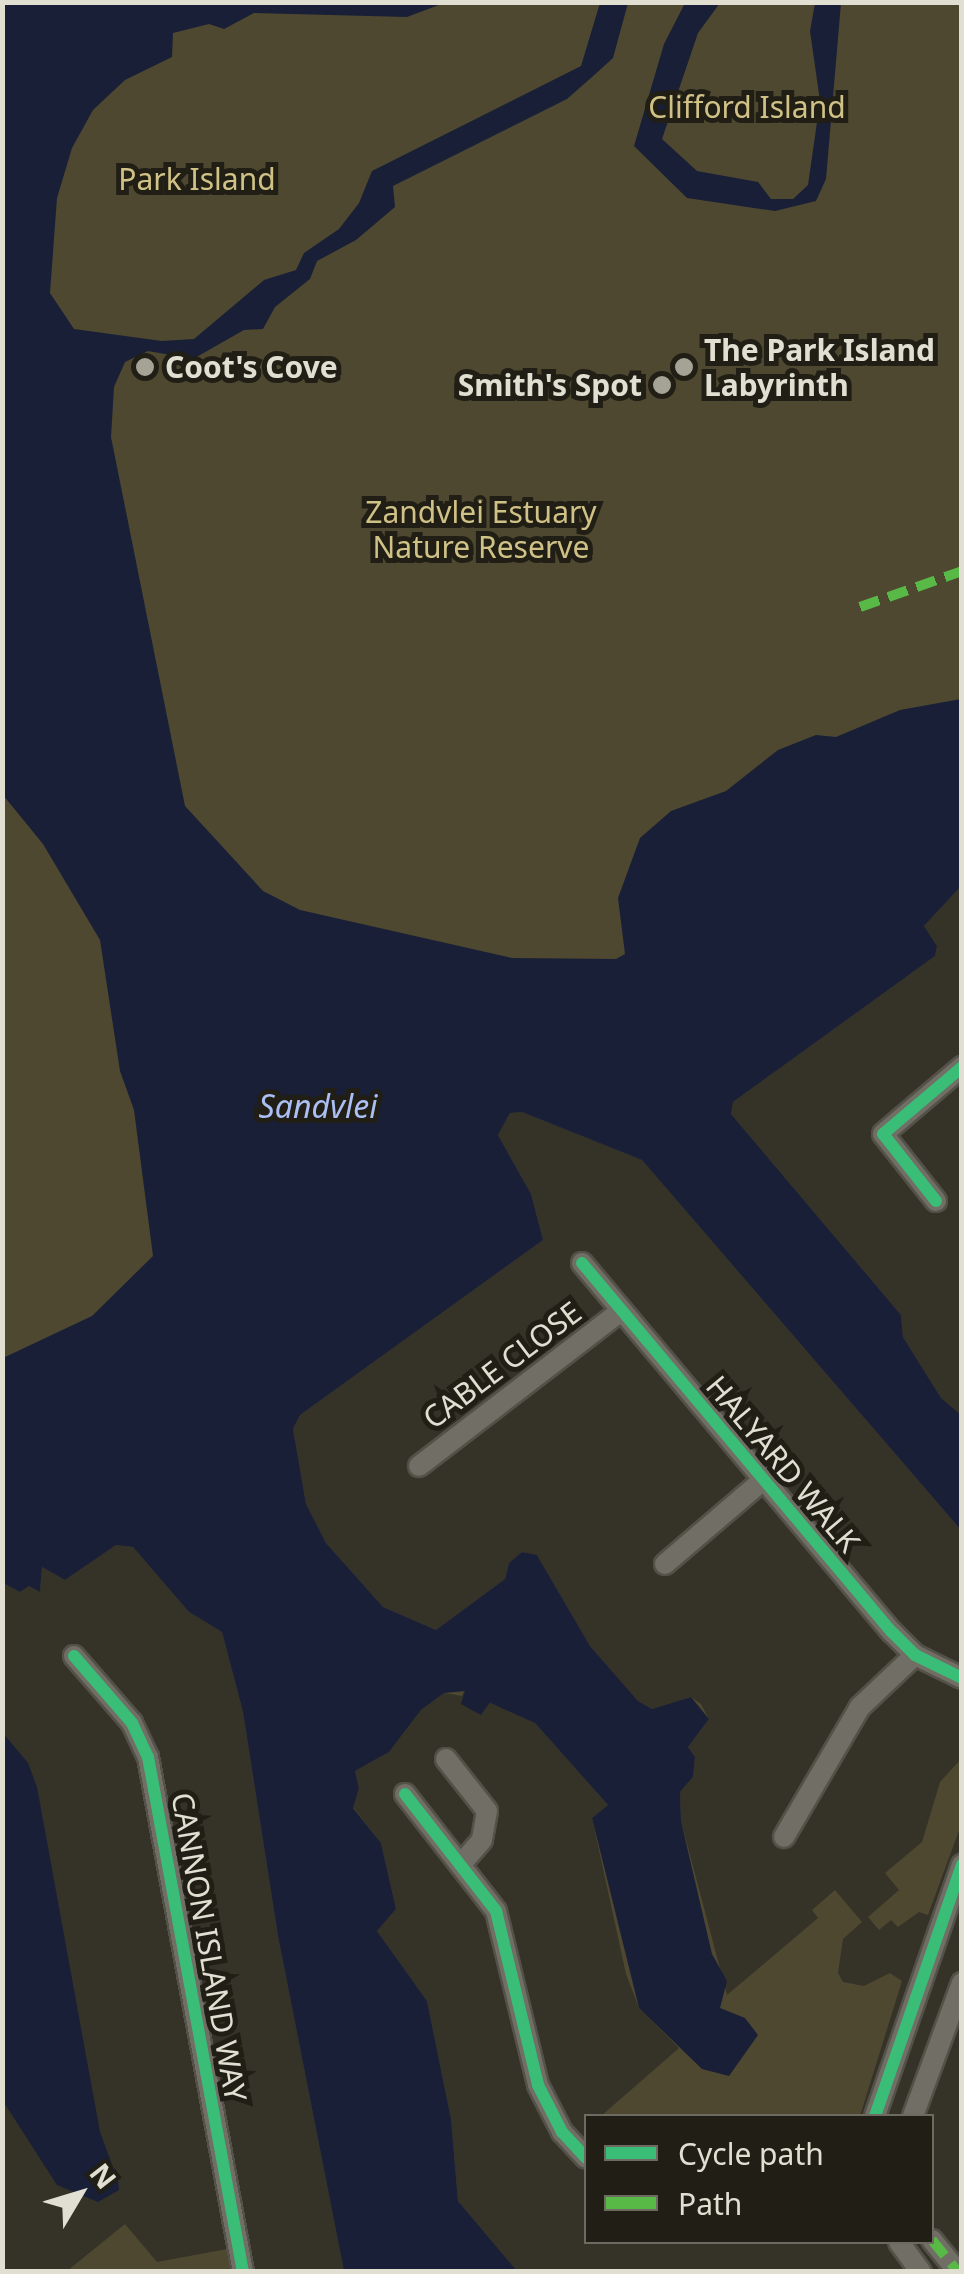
<!DOCTYPE html>
<style>
body{margin:0}
#map{position:relative;width:964px;height:2274px;overflow:hidden;background:#353228;font-family:"Noto Sans",sans-serif}
div>[style]{position:absolute}
.green>*{inset:0;background:#4e4830}
.water>*{inset:0;background:#191f36}
.roads{filter:drop-shadow(2px 0 #535148) drop-shadow(-2px 0 #535148) drop-shadow(0 2px #535148) drop-shadow(0 -2px #535148)}
.minor>*{height:20px;margin:-10px;padding:0 10px;transform-origin:10px;border-radius:10px;background:#706e65}
.quiet>*{height:10px;margin-top:-5px;transform-origin:0;background:repeating-linear-gradient(90deg,#58b947 0 20px,transparent 0 30px)}
.cycleway>*{height:12px;margin:-6px;padding:0 6px;transform-origin:6px;border-radius:6px;background:#3abd76}
.dots>*{width:28px;height:28px;translate:-50% -50%;box-sizing:border-box;border:5px solid #201e15;border-radius:50%}
span{translate:-50% -50%;white-space:nowrap;text-align:center;line-height:1.15;-webkit-text-stroke:10px #201e15;paint-order:stroke}
.park-label{font-size:30px;color:#d0c286}
.poi-label{font-size:30px;color:#e1dfd2;font-weight:700}
.left{translate:0 -50%;text-align:left}
.right{translate:-100% -50%;text-align:right}
.street-label{font-size:30px;color:#e1dfd2}
.water-label{font-size:32px;color:#acbff5;font-style:italic}
.frame{position:absolute;inset:0;border:5px solid #e1dfd2;pointer-events:none}
.legend{position:absolute;left:584px;top:2114px;width:350px;height:130px;box-sizing:border-box;background:#201e15;border:2px solid #6d6b61;margin:0;padding:12px 18px;list-style:none;font-size:30px;color:#e1dfd2}
.legend li{display:flex;align-items:center;gap:20px;height:50px}
.legend b{width:50px;border:2px solid #6d6b61}
.north{position:absolute;left:30px;top:2144px;width:100px;height:100px;-webkit-text-stroke:8px #201e15;paint-order:stroke;rotate:52deg;font-size:28px;font-weight:700;line-height:40px;text-align:center;color:#e1dfd2}
.north::after{content:'';display:block;margin:auto;width:35px;height:45px;background:#e1dfd2;clip-path:polygon(50% 0,100% 100%,50% 72%,0 100%)}
</style>
<div id="map">
<div class="green">
<i style="clip-path:polygon(3px 3px,961px 3px,961px 886px,924px 926px,937px 946px,935px 956px,733px 1102px,731px 1114px,901px 1315px,903px 1337px,941px 1398px,961px 1415px,961px 1530px,642px 1160px,522px 1112px,510px 1113px,498px 1135px,531px 1194px,543px 1240px,300px 1415px,293px 1429px,306px 1504px,326px 1543px,383px 1607px,436px 1630px,505px 1579px,509px 1563px,522px 1552px,537px 1555px,590px 1646px,638px 1701px,652px 1709px,691px 1697px,701px 1704px,709px 1719px,688px 1747px,695px 1757px,693px 1777px,680px 1792px,681px 1821px,727px 1995px,818px 1918px,812px 1910px,835px 1890px,862px 1922px,843px 1939px,838px 1973px,843px 1982px,864px 1986px,890px 1973px,902px 1981px,860px 2116px,601px 2116px,679px 2048px,639px 2008px,626px 1974px,592px 1818px,608px 1805px,535px 1723px,491px 1700px,464px 1691px,462px 1696px,444px 1693px,421px 1710px,389px 1752px,355px 1771px,359px 1788px,353px 1807px,381px 1843px,396px 1909px,377px 1931px,427px 2001px,451px 2119px,458px 2201px,517px 2271px,344px 2271px,278px 1936px,243px 1712px,222px 1632px,189px 1612px,133px 1547px,116px 1545px,65px 1580px,42px 1567px,40px 1592px,29px 1586px,20px 1592px,3px 1583px)"></i>
<i style="clip-path:polygon(961px 1759px,961px 1825px,928px 1915px,919px 1912px,898px 1927px,891px 1920px,879px 1930px,868px 1917px,899px 1890px,885px 1873px,922px 1842px,940px 1782px)"></i>
<i style="clip-path:polygon(125px 2224px,157px 2262px,227px 2249px,231px 2271px,67px 2271px)"></i>
</div>
<div class="water">
<i style="clip-path:polygon(3px 2px,444px 3px,407px 17px,254px 13px,224px 29px,209px 24px,173px 33px,172px 57px,125px 80px,93px 110px,72px 148px,57px 198px,50px 293px,74px 329px,162px 341px,194px 339px,264px 280px,296px 270px,304px 253px,339px 229px,359px 203px,372px 171px,581px 66px,600px 3px,628px 3px,613px 58px,592px 77px,567px 99px,393px 186px,395px 207px,356px 240px,317px 261px,310px 279px,275px 307px,263px 329px,244px 330px,193px 359px,148px 351px,125px 362px,114px 387px,111px 437px,185px 806px,263px 891px,300px 910px,512px 958px,616px 959px,625px 954px,618px 898px,640px 838px,671px 811px,726px 791px,778px 750px,816px 735px,836px 737px,900px 710px,961px 699px,961px 886px,924px 926px,937px 946px,935px 956px,733px 1102px,731px 1114px,901px 1315px,903px 1337px,941px 1398px,961px 1415px,961px 1530px,642px 1160px,522px 1112px,510px 1113px,498px 1135px,531px 1194px,543px 1240px,300px 1415px,293px 1429px,306px 1504px,326px 1543px,383px 1607px,436px 1630px,505px 1579px,509px 1563px,522px 1552px,537px 1555px,590px 1646px,638px 1701px,652px 1709px,691px 1697px,709px 1719px,688px 1747px,695px 1757px,693px 1777px,680px 1792px,681px 1821px,712px 1954px,727px 1981px,720px 2008px,745px 2018px,758px 2035px,729px 2076px,702px 2069px,639px 2008px,592px 1818px,608px 1805px,535px 1723px,471px 1694px,490px 1702px,481px 1715px,461px 1704px,465px 1691px,444px 1693px,421px 1710px,389px 1752px,355px 1771px,359px 1788px,353px 1808px,381px 1843px,396px 1909px,377px 1931px,427px 2001px,451px 2119px,458px 2201px,517px 2271px,344px 2271px,278px 1936px,243px 1712px,222px 1632px,189px 1612px,133px 1547px,116px 1545px,65px 1580px,42px 1567px,40px 1592px,29px 1586px,20px 1592px,3px 1583px,3px 1358px,92px 1316px,153px 1256px,134px 1110px,120px 1071px,100px 940px,43px 844px,3px 795px)"></i>
<i style="clip-path:polygon(685px 3px,720px 3px,698px 33px,662px 139px,697px 171px,758px 182px,771px 199px,793px 199px,808px 185px,820px 101px,810px 31px,815px 3px,841px 3px,826px 179px,816px 201px,775px 211px,687px 198px,634px 146px,664px 44px)"></i>
<i style="clip-path:polygon(3px 1733px,28px 1763px,37px 1787px,100px 2132px,118px 2181px,119px 2190px,98px 2202px,57px 2185px,3px 2101px)"></i>
</div>
<div class="roads">
<div class="minor">
<i style="left:936px;top:1201px;width:85px;rotate:-128.3deg"></i>
<i style="left:883px;top:1134px;width:104px;rotate:-40.3deg"></i>
<i style="left:582px;top:1263px;width:482px;rotate:50deg"></i>
<i style="left:892px;top:1632px;width:33px;rotate:45deg"></i>
<i style="left:915px;top:1655px;width:52px;rotate:26.1deg"></i>
<i style="left:419px;top:1466px;width:255px;rotate:-37.5deg"></i>
<i style="left:665px;top:1564px;width:129px;rotate:-40.6deg"></i>
<i style="left:74px;top:1656px;width:89px;rotate:49.1deg"></i>
<i style="left:132px;top:1723px;width:38px;rotate:65deg"></i>
<i style="left:148px;top:1757px;width:524px;rotate:79.55deg"></i>
<i style="left:446px;top:1759px;width:66px;rotate:51.7deg"></i>
<i style="left:487px;top:1811px;width:29px;rotate:100deg"></i>
<i style="left:482px;top:1840px;width:33px;rotate:131deg"></i>
<i style="left:405px;top:1794px;width:148px;rotate:52.1deg"></i>
<i style="left:496px;top:1911px;width:179px;rotate:76.4deg"></i>
<i style="left:538px;top:2085px;width:53px;rotate:62.9deg"></i>
<i style="left:562px;top:2132px;width:35px;rotate:47deg"></i>
<i style="left:784px;top:1837px;width:151px;rotate:-59.7deg"></i>
<i style="left:860px;top:1707px;width:76px;rotate:-43.4deg"></i>
<i style="left:875px;top:2116px;width:266px;rotate:-70.9deg"></i>
<i style="left:913px;top:2116px;width:142px;rotate:-69.8deg"></i>
<i style="left:932px;top:2240px;width:41px;rotate:50.9deg"></i>
<i style="left:899px;top:2242px;width:37px;rotate:54deg"></i>
</div>
</div>
<div class="quiet">
<i style="left:860px;top:607px;width:108px;rotate:-19.4deg"></i>
<i style="left:932px;top:2240px;width:41px;rotate:50.9deg"></i>
</div>
<div class="cycleway">
<i style="left:936px;top:1201px;width:85px;rotate:-128.3deg"></i>
<i style="left:883px;top:1134px;width:104px;rotate:-40.3deg"></i>
<i style="left:582px;top:1263px;width:482px;rotate:50deg"></i>
<i style="left:892px;top:1632px;width:33px;rotate:45deg"></i>
<i style="left:915px;top:1655px;width:52px;rotate:26.1deg"></i>
<i style="left:74px;top:1656px;width:89px;rotate:49.1deg"></i>
<i style="left:132px;top:1723px;width:38px;rotate:65deg"></i>
<i style="left:148px;top:1757px;width:524px;rotate:79.55deg"></i>
<i style="left:405px;top:1794px;width:148px;rotate:52.1deg"></i>
<i style="left:496px;top:1911px;width:179px;rotate:76.4deg"></i>
<i style="left:538px;top:2085px;width:53px;rotate:62.9deg"></i>
<i style="left:562px;top:2132px;width:35px;rotate:47deg"></i>
<i style="left:875px;top:2116px;width:266px;rotate:-70.9deg"></i>
</div>
<div class="dots">
<i style="left:145px;top:367px;background:#a5a296"></i>
<i style="left:684px;top:367px;background:#a5a296"></i>
<i style="left:662px;top:385px;background:#a5a296"></i>
</div>
<div class="park-label">
<span style="left:747px;top:107px">Clifford Island</span>
<span style="left:197px;top:179px">Park Island</span>
<span style="left:481px;top:529px">Zandvlei Estuary<br>Nature Reserve</span>
</div>
<div class="poi-label">
<span class="left" style="left:704px;top:367px">The Park Island<br>Labyrinth</span>
<span class="left" style="left:165px;top:367px">Coot's Cove</span>
<span class="right" style="left:642px;top:385px">Smith's Spot</span>
</div>
<div class="street-label">
<span style="left:502px;top:1365px;rotate:-37deg">CABLE CLOSE</span>
<span style="left:783px;top:1464px;rotate:50deg">HALYARD WALK</span>
<span style="left:209px;top:1947px;rotate:80deg">CANNON ISLAND WAY</span>
</div>
<div class="water-label">
<span style="left:318px;top:1106px">Sandvlei</span>
</div>
<div class="frame"></div>
<ul class="legend">
<li><b style="height:12px;background:#3abd76"></b>Cycle path</li>
<li><b style="height:12px;background:#58b947"></b>Path</li>
</ul>
<div class="north">N</div>
</div>
